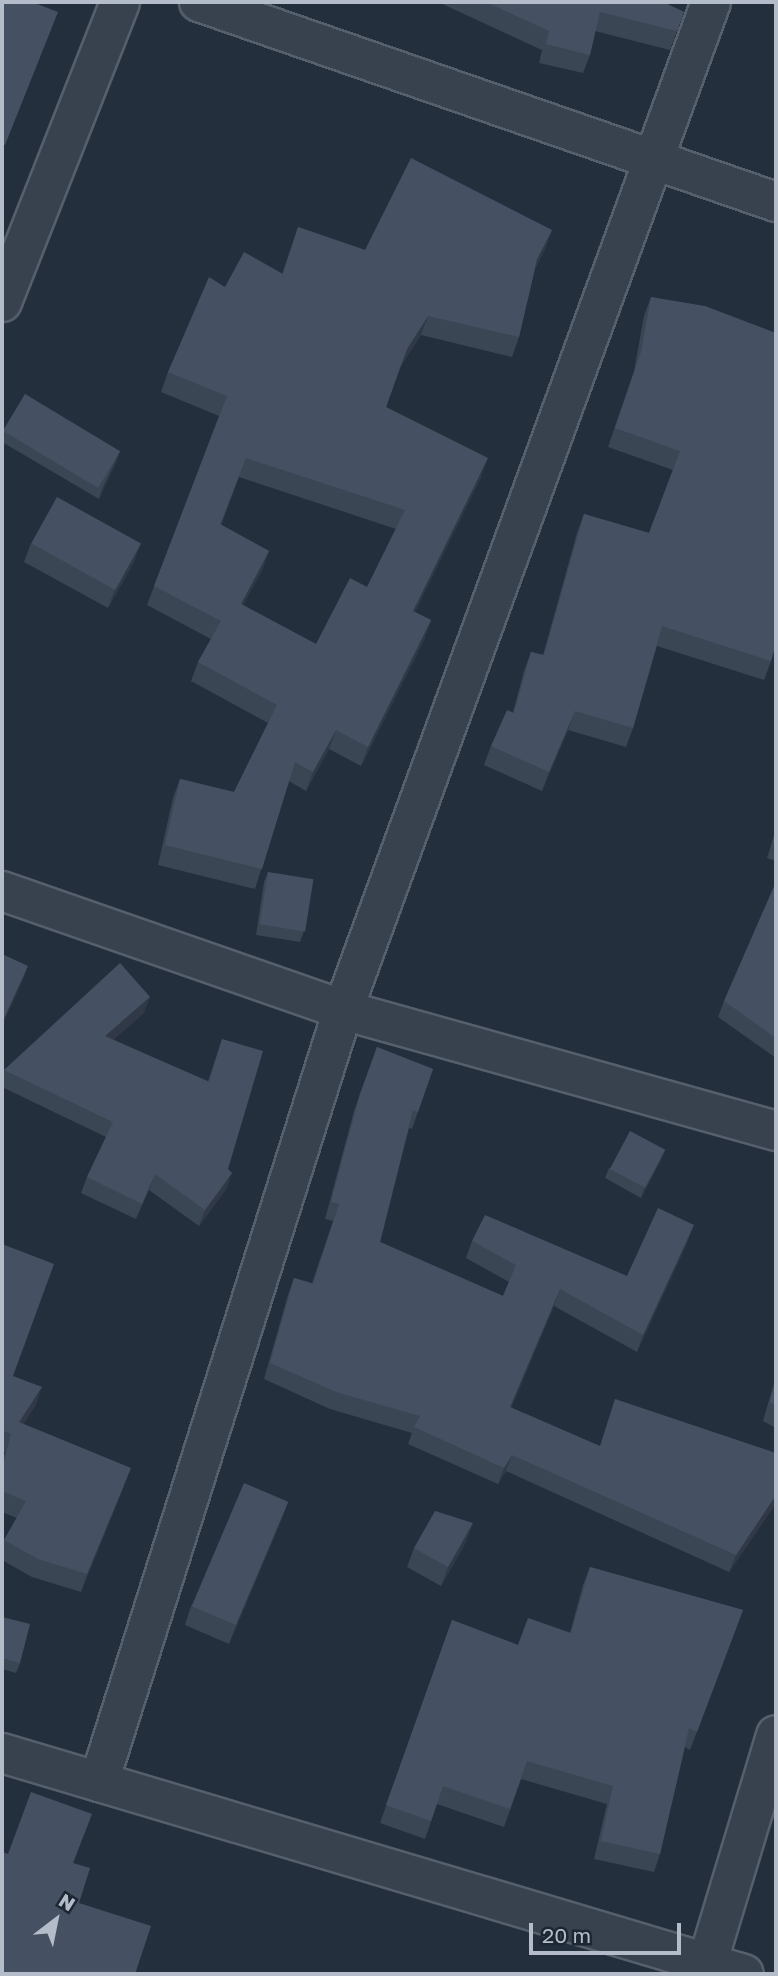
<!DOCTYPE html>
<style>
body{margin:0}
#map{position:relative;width:778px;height:1976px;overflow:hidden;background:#242f3e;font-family:"Golos Text",sans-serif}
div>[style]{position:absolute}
.roads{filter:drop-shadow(2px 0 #565f6c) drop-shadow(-2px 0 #565f6c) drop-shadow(0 2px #565f6c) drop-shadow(0 -2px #565f6c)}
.minor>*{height:38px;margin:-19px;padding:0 19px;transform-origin:19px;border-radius:19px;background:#38414e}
.tertiary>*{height:38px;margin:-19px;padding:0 19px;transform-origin:19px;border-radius:19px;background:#38414e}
.wall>*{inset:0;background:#3b4654}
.shaded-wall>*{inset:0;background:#303945}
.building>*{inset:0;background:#455162;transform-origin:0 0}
span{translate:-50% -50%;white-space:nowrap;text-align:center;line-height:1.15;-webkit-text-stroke:5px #1d2633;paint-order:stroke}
.frame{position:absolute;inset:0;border:4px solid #b4bcc9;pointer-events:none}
.north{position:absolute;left:21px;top:1885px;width:70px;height:70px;-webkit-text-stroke:5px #1d2633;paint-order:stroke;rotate:32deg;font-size:19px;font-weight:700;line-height:28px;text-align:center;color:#b4bcc9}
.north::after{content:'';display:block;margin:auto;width:24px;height:32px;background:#b4bcc9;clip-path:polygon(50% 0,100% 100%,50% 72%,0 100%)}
.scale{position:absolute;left:529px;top:1923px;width:152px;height:32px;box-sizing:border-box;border:4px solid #b4bcc9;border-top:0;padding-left:9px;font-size:21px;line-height:24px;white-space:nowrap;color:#b4bcc9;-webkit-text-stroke:5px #1d2633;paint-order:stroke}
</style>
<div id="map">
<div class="roads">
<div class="minor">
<i style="left:2px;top:302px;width:322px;rotate:-68.5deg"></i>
<i style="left:2px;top:891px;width:361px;rotate:19.2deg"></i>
<i style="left:343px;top:1010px;width:450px;rotate:15.6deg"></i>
<i style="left:2px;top:1753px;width:774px;rotate:16.59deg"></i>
<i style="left:99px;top:1782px;width:810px;rotate:-72.46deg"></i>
<i style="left:343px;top:1010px;width:1073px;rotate:-69.94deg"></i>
<i style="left:707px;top:1964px;width:239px;rotate:-73.2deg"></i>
</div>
<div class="tertiary">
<i style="left:199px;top:2px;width:611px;rotate:19.12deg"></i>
</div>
</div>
<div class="wall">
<i style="clip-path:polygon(438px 2px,663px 2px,684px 12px,670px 50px,595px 31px,590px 55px,583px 73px,539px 63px,542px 50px)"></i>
<i style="clip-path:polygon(evenodd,298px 227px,365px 250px,552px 230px,545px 249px,535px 269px,519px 337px,512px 357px,421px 335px,400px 367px,386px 407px,481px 477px,415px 612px,431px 620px,424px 640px,361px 766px,329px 749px,306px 791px,289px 781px,255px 889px,158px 865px,173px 798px,180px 779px,234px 792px,268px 723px,191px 681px,198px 662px,211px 639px,147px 605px,219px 416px,161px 392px,168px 372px,225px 287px,282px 274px,298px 227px,239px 477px,396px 529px,367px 587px,316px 644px,243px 605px,262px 570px,269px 551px,221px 525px,239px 477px)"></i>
<i style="clip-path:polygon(651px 297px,771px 661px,764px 680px,657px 646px,633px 728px,626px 747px,568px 730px,542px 791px,484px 765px,491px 746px,513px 712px,524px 671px,531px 652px,543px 655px,577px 533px,584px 514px,649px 533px,673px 470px,608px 447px,634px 371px,644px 316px)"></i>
<i style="clip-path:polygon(4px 431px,120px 451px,99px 499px,2px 442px)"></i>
<i style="clip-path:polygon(31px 543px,134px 562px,108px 608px,24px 562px)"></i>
<i style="clip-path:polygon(776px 829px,776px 861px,767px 858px)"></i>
<i style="clip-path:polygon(268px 872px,304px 931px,300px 942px,256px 935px,264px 882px)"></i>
<i style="clip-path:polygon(776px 882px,776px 1058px,718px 1017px,724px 1001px)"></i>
<i style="clip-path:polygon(144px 1013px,113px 1040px,208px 1081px,222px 1039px,228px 1169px,227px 1188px,199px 1226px,149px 1190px,136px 1219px,81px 1193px,87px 1177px,106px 1137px,2px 1087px,2px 1076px,4px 1070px)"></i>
<i style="clip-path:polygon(377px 1047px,433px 1069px,412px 1129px,409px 1128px,380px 1242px,503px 1296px,509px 1282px,466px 1258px,472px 1241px,627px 1276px,688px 1241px,637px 1352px,554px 1306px,511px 1408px,599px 1446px,776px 1453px,776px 1503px,729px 1572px,506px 1471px,498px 1484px,408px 1444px,412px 1433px,330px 1409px,264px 1379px,288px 1295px,294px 1278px,312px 1283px,333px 1221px,325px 1219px,354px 1111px)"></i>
<i style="clip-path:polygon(661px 1160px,641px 1198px,605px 1178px,609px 1168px)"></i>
<i style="clip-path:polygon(2px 1244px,13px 1376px,36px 1405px,23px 1424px,124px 1486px,81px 1592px,32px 1577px,2px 1560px,2px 1547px,4px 1540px,17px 1518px,2px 1512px,2px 1463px,5px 1452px,2px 1451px)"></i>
<i style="clip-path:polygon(776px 1376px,776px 1428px,763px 1421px)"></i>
<i style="clip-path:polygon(288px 1502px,281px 1521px,229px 1644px,185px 1625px,191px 1606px)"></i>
<i style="clip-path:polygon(466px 1542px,441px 1586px,407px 1567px,414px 1548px)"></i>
<i style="clip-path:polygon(590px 1567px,743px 1610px,690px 1750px,685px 1747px,660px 1854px,654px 1872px,594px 1859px,607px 1804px,521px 1779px,504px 1827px,437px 1804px,425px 1839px,380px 1823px,452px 1620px,518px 1645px,570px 1633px,583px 1585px)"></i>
<i style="clip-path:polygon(2px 1617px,20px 1663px,16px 1673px,2px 1669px)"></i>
</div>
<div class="shaded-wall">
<i style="clip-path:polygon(552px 230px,545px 249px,530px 278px,537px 259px)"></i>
<i style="clip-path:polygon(428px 316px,421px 335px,400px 368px,407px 349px)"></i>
<i style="clip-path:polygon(120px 451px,117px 461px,99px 499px,102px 489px)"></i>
<i style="clip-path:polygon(488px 458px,481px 477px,406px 630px,413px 611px)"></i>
<i style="clip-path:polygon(141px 543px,134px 562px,108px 608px,115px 589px)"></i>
<i style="clip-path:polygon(269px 551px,262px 570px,234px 623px,241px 604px)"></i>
<i style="clip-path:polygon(431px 620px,424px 640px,361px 766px,368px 747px)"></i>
<i style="clip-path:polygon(575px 711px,568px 730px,542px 791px,549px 772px)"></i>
<i style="clip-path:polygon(336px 730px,329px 749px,306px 791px,313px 772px)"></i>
<i style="clip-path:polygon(28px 966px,22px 982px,2px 1026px,2px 1023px)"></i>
<i style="clip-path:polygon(150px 997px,144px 1013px,99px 1052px,105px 1036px)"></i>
<i style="clip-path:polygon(665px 1150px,661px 1160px,641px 1198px,644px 1188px)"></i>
<i style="clip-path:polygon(232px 1173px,227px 1188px,199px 1226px,205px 1210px)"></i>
<i style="clip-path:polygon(155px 1174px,149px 1190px,136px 1219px,142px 1204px)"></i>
<i style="clip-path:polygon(694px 1225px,688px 1241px,637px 1352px,643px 1335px)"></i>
<i style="clip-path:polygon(560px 1289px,554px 1306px,504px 1424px,510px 1407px)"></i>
<i style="clip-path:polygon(42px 1387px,36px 1405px,13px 1440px,19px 1422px)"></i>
<i style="clip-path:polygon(512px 1455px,506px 1471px,498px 1484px,504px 1468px)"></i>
<i style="clip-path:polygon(131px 1468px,124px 1486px,81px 1592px,87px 1574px)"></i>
<i style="clip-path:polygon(776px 1495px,776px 1503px,729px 1572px,736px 1555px)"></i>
<i style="clip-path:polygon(288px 1502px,281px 1521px,229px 1644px,236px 1625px)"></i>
<i style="clip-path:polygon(473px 1523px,466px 1542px,441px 1586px,448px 1567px)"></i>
</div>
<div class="building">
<i style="clip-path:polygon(2px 2px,32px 2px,58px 12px,5px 145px,2px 144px)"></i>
<i style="clip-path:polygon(486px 2px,663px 2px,684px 12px,677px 31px,600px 12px,590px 55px,546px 44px,549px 31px)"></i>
<i style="clip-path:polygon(evenodd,411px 158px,552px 230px,537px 259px,519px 337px,428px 316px,407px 349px,386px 407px,488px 458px,413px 611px,431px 620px,368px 747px,336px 730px,313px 772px,295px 762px,262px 869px,165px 845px,180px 779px,234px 792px,277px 705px,198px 662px,221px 621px,154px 586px,227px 396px,168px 372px,209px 277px,225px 287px,244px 252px,283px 274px,298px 227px,365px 250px,411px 158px,246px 458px,405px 510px,367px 587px,350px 578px,316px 644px,241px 604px,269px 551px,220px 524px,246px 458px)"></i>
<i style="clip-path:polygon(651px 297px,705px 306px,776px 333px,776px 644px,771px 661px,662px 626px,633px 728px,575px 711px,549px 772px,491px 746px,507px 710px,514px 713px,531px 652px,544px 655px,584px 514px,649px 533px,680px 451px,615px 428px,641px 352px)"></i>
<i style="left:25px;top:394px;width:111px;height:43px;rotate:31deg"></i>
<i style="left:57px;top:497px;width:96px;height:53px;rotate:29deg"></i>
<i style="clip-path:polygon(776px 831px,776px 843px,773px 842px)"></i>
<i style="left:268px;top:872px;width:46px;height:53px;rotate:9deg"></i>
<i style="clip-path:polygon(776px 882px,776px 1038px,724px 1001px)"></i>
<i style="clip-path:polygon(2px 954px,28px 966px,2px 1023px)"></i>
<i style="clip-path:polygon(120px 963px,150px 997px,105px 1036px,209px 1082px,222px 1039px,263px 1051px,228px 1169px,232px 1173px,205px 1210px,155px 1174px,142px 1204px,87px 1177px,113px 1122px,4px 1070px)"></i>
<i style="clip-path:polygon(377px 1047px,433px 1069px,418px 1112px,413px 1110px,380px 1242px,503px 1296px,516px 1265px,472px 1241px,485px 1215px,627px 1276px,658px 1208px,694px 1225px,643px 1335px,560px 1289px,510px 1407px,600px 1446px,615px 1399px,776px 1453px,776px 1495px,736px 1555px,512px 1455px,504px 1468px,414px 1427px,420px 1416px,336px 1392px,270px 1363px,294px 1278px,313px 1284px,339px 1204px,331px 1202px,360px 1094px)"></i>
<i style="left:630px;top:1131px;width:40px;height:43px;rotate:28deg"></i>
<i style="clip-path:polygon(2px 1244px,54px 1264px,13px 1376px,42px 1387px,19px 1422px,131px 1468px,87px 1574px,38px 1559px,4px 1540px,26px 1501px,2px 1491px,2px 1470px,11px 1434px,2px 1430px)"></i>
<i style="clip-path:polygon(776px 1381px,776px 1405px,770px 1402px)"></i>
<i style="left:244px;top:1483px;width:48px;height:134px;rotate:23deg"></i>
<i style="clip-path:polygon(435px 1511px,473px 1523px,448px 1567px,414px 1548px)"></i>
<i style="clip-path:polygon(590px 1567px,743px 1610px,697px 1732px,689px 1728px,660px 1854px,601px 1841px,613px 1786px,527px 1761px,510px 1809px,443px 1786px,431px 1821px,386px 1805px,452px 1620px,518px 1645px,528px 1618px,571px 1633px)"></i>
<i style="clip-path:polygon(2px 1617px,30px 1624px,20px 1663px,2px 1658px)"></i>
<i style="clip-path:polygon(31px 1792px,92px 1814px,73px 1863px,90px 1868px,79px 1903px,151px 1926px,135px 1974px,2px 1974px,2px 1852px,8px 1854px)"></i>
</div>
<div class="frame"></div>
<div class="north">N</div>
<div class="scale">20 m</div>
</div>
